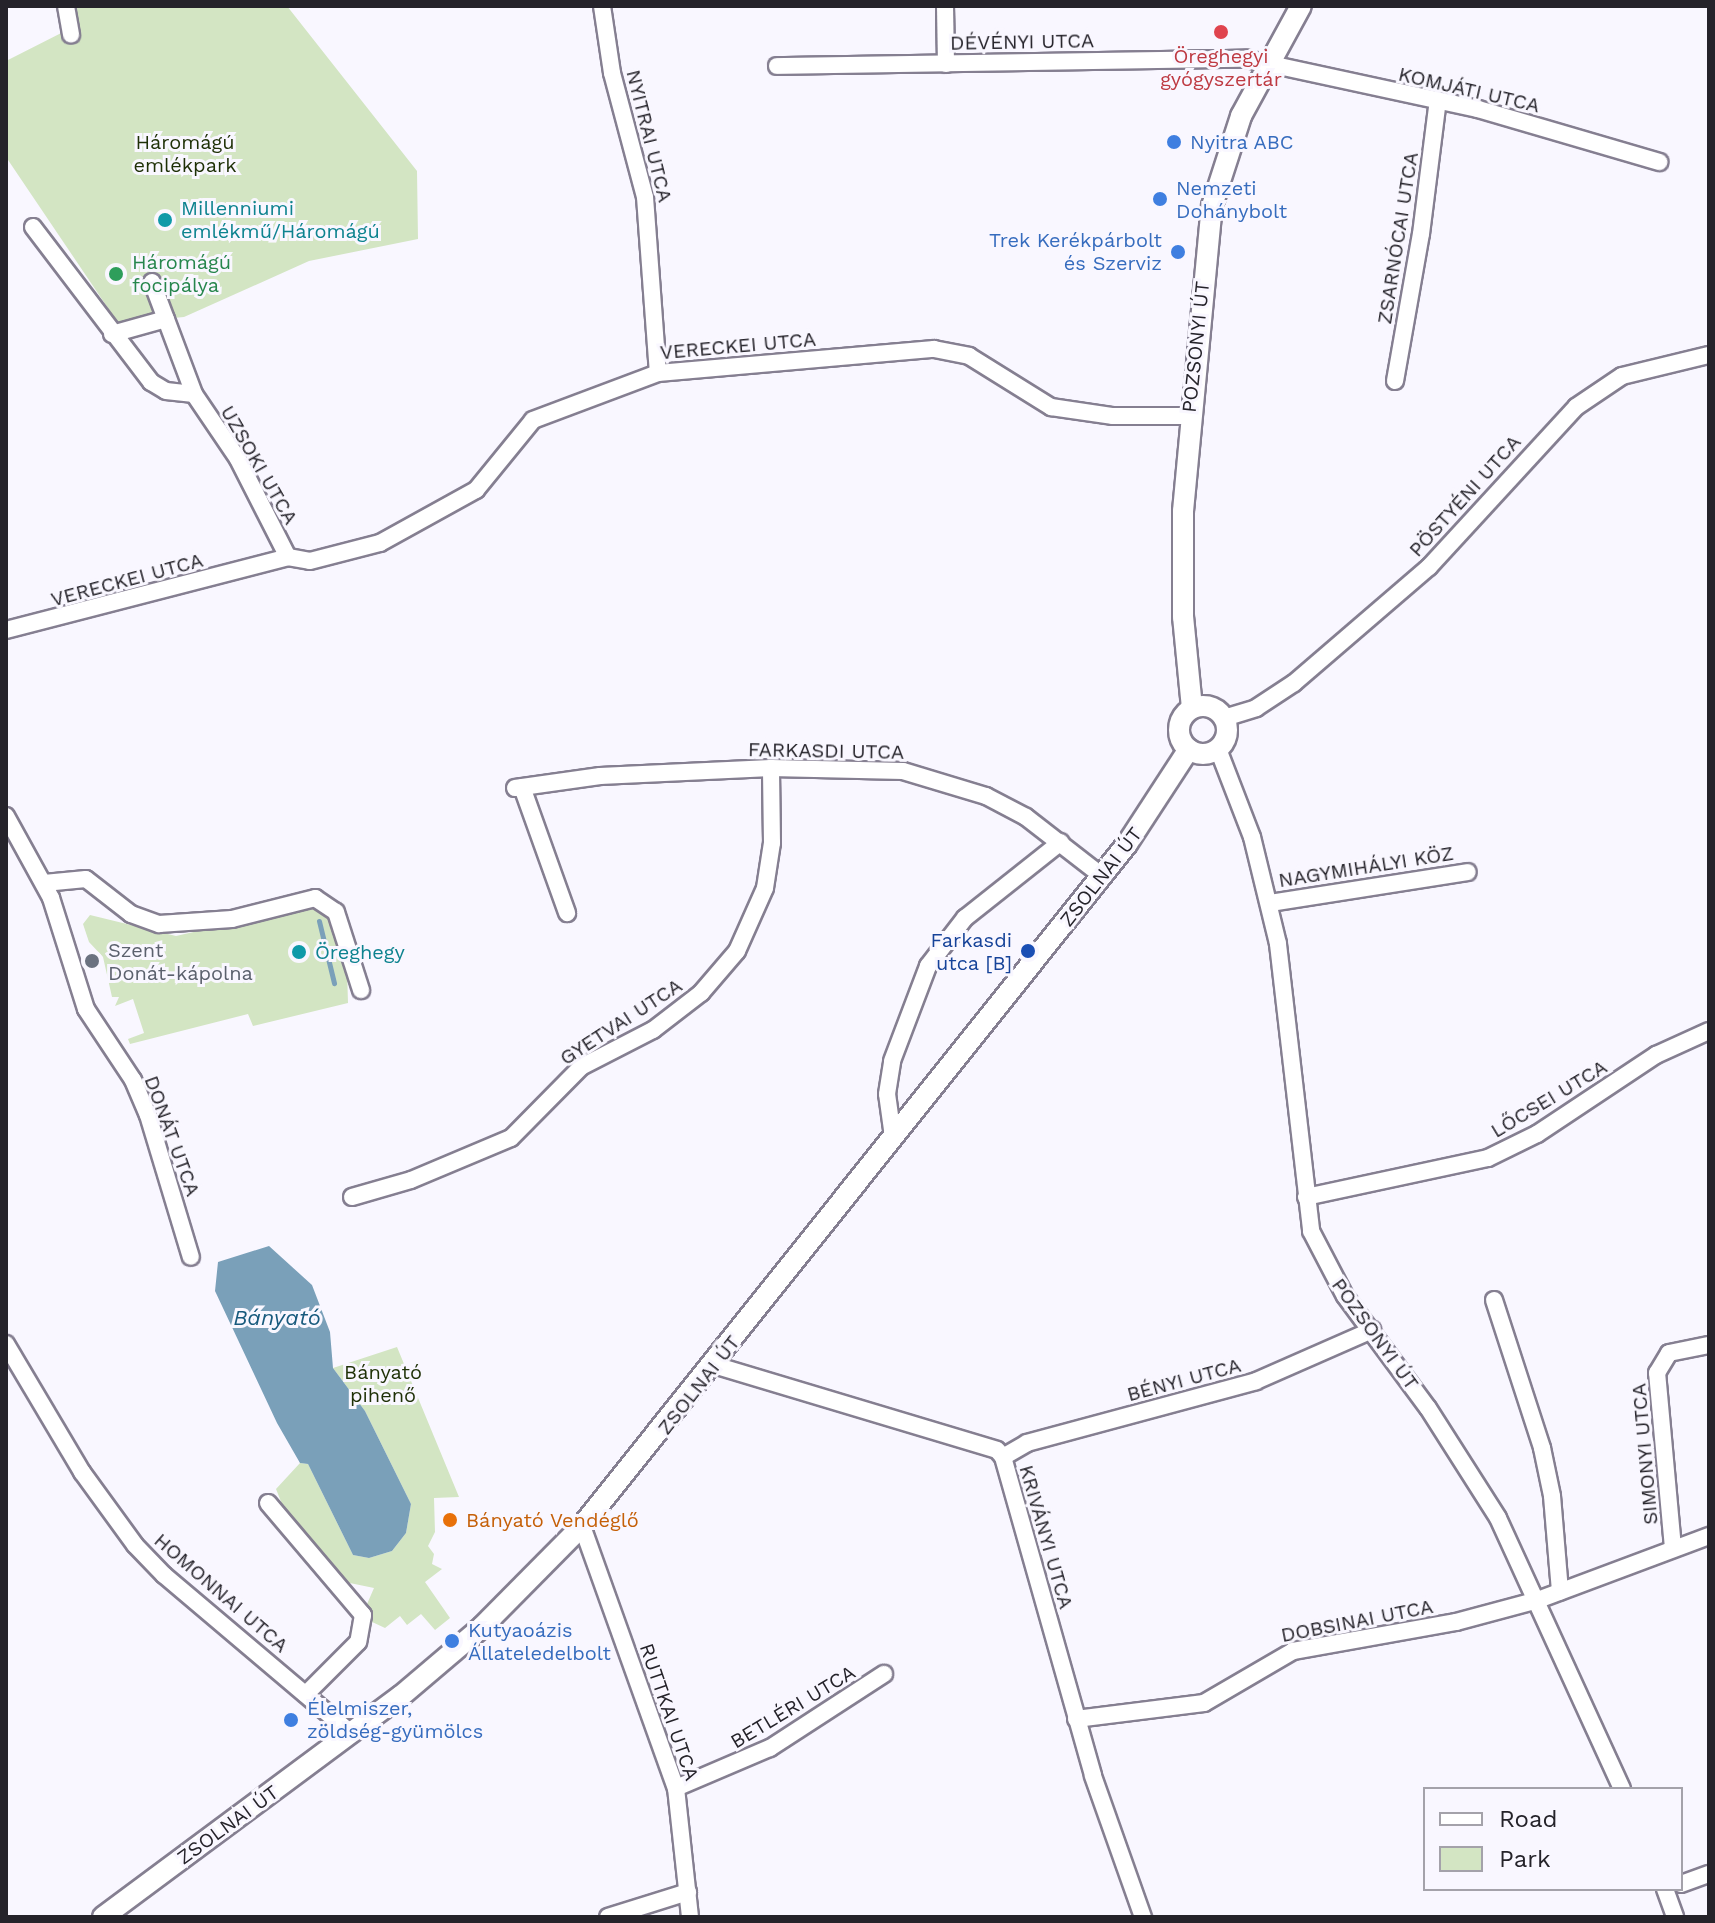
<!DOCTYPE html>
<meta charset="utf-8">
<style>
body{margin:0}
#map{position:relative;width:1715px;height:1923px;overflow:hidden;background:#f9f7ff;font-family:"Work Sans",sans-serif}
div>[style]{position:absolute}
.green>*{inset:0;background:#d3e5c3}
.water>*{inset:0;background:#7aa0b9}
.stream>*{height:5px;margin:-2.5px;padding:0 2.5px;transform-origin:2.5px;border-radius:2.5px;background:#7aa0b9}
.roads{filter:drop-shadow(2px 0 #857f91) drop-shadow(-2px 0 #857f91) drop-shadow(0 2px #857f91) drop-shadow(0 -2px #857f91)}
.minor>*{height:16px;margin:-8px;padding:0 8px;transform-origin:8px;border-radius:8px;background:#fff}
.tertiary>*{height:20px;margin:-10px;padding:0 10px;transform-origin:10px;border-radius:10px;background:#fff}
.tertiary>.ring{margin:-10px;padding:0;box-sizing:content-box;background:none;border:20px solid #fff;border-radius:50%}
.dots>*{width:22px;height:22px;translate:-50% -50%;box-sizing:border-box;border:4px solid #f9f7ff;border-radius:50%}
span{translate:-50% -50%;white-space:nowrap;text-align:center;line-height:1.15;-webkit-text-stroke:6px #f9f7ff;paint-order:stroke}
.street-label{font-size:20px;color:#25232a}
.health-label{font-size:20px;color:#be3a42}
.shop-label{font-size:20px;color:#366cbe}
.left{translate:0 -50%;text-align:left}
.right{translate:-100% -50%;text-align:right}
.park-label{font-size:20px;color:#1e3006}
.culture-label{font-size:20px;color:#0d838f}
.leisure-label{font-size:20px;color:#27864d}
.transit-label{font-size:20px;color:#164399}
.worship-label{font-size:20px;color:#5b616d}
.food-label{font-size:20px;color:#c56008}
.water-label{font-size:22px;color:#185a7d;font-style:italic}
.frame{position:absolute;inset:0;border:8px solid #25232a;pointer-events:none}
.legend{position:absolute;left:1423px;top:1787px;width:260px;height:104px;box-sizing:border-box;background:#f9f7ff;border:2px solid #a4a2aa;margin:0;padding:10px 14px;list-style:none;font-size:24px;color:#25232a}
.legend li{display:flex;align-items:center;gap:16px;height:40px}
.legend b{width:40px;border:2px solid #a4a2aa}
</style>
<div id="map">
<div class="green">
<i style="clip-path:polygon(75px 6px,287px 6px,417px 171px,418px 239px,309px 261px,184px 317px,118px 323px,6px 157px,6px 61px,77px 25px)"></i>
<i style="clip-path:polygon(311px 905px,330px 919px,347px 970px,348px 1003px,253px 1026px,248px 1014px,130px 1044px,128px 1039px,144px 1033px,133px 999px,115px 1006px,119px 997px,112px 997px,103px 957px,89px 942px,83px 924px,90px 915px,176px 936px)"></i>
<i style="clip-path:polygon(397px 1347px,459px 1497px,434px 1498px,435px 1532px,428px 1546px,434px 1554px,432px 1564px,442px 1569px,425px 1582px,450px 1618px,435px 1630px,421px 1614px,407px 1625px,400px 1616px,385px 1628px,370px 1621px,364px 1611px,374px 1588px,345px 1582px,288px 1519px,276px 1489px,300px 1463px,308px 1464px,353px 1555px,369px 1558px,392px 1551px,406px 1533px,411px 1504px,365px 1411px,333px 1368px)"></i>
</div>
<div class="water">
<i style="clip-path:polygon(269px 1246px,312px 1285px,330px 1332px,333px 1368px,365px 1411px,411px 1504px,406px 1533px,392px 1551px,369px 1558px,353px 1555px,308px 1464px,300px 1463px,277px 1423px,215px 1291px,218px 1262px)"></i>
</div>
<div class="stream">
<i style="left:319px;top:921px;width:64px;rotate:76.4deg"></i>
</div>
<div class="roads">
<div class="minor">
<i style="left:66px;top:6px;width:29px;rotate:80deg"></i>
<i style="left:602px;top:6px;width:68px;rotate:81.5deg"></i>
<i style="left:612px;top:73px;width:128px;rotate:75.1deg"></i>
<i style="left:645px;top:197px;width:176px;rotate:85.8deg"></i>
<i style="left:945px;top:6px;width:58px;rotate:89deg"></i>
<i style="left:777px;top:66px;width:470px;rotate:-0.9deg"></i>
<i style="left:1247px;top:59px;width:236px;rotate:12.2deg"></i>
<i style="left:1478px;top:109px;width:189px;rotate:16.3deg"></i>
<i style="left:33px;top:227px;width:195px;rotate:52.7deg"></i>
<i style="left:151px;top:382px;width:17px;rotate:31deg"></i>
<i style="left:166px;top:391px;width:28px;rotate:6deg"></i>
<i style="left:152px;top:282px;width:120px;rotate:69.4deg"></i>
<i style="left:194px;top:394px;width:78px;rotate:55.9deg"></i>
<i style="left:238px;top:459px;width:110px;rotate:63deg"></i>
<i style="left:112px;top:334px;width:56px;rotate:-15.5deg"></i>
<i style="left:1395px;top:381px;width:149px;rotate:-80deg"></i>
<i style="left:1421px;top:234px;width:135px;rotate:-82.8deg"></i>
<i style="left:6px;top:630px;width:291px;rotate:-14.5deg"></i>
<i style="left:288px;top:557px;width:22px;rotate:10deg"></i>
<i style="left:310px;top:561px;width:72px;rotate:-14.4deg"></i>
<i style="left:380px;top:543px;width:110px;rotate:-28.9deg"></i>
<i style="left:476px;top:490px;width:90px;rotate:-50.8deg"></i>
<i style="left:533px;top:420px;width:134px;rotate:-20.6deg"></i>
<i style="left:658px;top:373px;width:277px;rotate:-5deg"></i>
<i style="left:934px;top:349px;width:36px;rotate:11deg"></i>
<i style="left:969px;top:356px;width:97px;rotate:31.9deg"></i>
<i style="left:1051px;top:407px;width:63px;rotate:8.3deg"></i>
<i style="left:1113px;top:416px;width:76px"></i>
<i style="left:1224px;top:718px;width:34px;rotate:-17deg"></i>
<i style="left:1256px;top:708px;width:45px;rotate:-33.3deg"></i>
<i style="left:1294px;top:683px;width:178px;rotate:-40.7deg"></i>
<i style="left:1429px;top:567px;width:217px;rotate:-47.4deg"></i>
<i style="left:1576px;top:407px;width:55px;rotate:-34deg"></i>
<i style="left:1622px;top:376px;width:89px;rotate:-13.6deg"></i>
<i style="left:1218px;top:749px;width:94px;rotate:68.9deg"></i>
<i style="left:1252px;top:837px;width:110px;rotate:76.3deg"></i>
<i style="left:1278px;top:944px;width:289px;rotate:83.4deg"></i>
<i style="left:1311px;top:1231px;width:73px;rotate:62.4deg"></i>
<i style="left:1345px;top:1296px;width:139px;rotate:53.5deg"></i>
<i style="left:1428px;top:1408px;width:130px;rotate:57.5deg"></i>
<i style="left:1498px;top:1518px;width:298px;rotate:65.4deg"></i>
<i style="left:522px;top:787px;width:134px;rotate:70.3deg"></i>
<i style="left:515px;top:788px;width:86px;rotate:-8deg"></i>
<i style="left:600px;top:776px;width:171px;rotate:-2.7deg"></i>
<i style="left:771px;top:768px;width:132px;rotate:1.3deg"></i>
<i style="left:903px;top:771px;width:87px;rotate:16.8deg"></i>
<i style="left:986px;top:796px;width:45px;rotate:27.7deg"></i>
<i style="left:1026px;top:817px;width:96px;rotate:37.8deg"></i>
<i style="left:6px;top:816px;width:94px;rotate:61.2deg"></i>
<i style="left:51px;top:898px;width:116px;rotate:72.5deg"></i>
<i style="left:86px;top:1009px;width:85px;rotate:56.5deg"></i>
<i style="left:133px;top:1080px;width:38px;rotate:67deg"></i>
<i style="left:148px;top:1115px;width:148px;rotate:73.2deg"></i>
<i style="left:44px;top:883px;width:42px;rotate:-5.4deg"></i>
<i style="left:86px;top:879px;width:57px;rotate:37.9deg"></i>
<i style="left:131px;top:914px;width:30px;rotate:20deg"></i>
<i style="left:159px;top:924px;width:73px;rotate:-3.9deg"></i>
<i style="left:232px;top:919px;width:86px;rotate:-14.2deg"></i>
<i style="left:315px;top:898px;width:25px;rotate:34deg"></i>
<i style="left:336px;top:912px;width:82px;rotate:72.2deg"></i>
<i style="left:1270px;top:903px;width:200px;rotate:-8.9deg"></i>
<i style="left:893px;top:1137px;width:43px;rotate:-97.9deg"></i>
<i style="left:887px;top:1094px;width:33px;rotate:-81deg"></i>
<i style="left:892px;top:1061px;width:102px;rotate:-69.2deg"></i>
<i style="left:928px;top:966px;width:61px;rotate:-52.4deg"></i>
<i style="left:965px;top:918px;width:122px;rotate:-38.4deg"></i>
<i style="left:352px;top:1197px;width:61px;rotate:-16.1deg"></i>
<i style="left:411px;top:1180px;width:108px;rotate:-22.8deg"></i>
<i style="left:511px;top:1138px;width:100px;rotate:-45.4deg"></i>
<i style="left:581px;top:1067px;width:81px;rotate:-27.2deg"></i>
<i style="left:653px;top:1030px;width:61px;rotate:-37.6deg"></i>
<i style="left:701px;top:993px;width:55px;rotate:-49.4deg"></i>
<i style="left:737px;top:951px;width:69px;rotate:-66deg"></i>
<i style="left:765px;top:888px;width:46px;rotate:-81.2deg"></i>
<i style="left:772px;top:843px;width:75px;rotate:-90.8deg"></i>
<i style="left:1306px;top:1197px;width:186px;rotate:-12.1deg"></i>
<i style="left:1488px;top:1158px;width:55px;rotate:-26.1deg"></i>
<i style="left:1537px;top:1134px;width:143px;rotate:-33.6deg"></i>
<i style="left:1656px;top:1055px;width:58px;rotate:-24.4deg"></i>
<i style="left:1494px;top:1300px;width:156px;rotate:72deg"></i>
<i style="left:1542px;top:1448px;width:49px;rotate:78.2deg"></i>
<i style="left:1552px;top:1496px;width:96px;rotate:85.2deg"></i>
<i style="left:6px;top:1344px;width:149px;rotate:59.3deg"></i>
<i style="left:82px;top:1472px;width:90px;rotate:54deg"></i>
<i style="left:135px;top:1545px;width:42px;rotate:46deg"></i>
<i style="left:164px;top:1575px;width:246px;rotate:40.2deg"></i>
<i style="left:714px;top:1365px;width:295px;rotate:16.7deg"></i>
<i style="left:997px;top:1450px;width:9px;rotate:49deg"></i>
<i style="left:1003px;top:1457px;width:331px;rotate:74.2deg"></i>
<i style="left:1093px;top:1776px;width:150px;rotate:70.5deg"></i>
<i style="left:1003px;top:1457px;width:28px;rotate:-30deg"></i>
<i style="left:1027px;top:1443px;width:237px;rotate:-15.1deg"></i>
<i style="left:1256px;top:1381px;width:127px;rotate:-23.7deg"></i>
<i style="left:268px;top:1503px;width:147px;rotate:49.7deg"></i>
<i style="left:363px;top:1615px;width:27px;rotate:100deg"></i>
<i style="left:358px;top:1642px;width:74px;rotate:135deg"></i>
<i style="left:582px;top:1526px;width:278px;rotate:70.3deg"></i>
<i style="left:676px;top:1788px;width:130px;rotate:83.8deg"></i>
<i style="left:1673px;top:1548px;width:176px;rotate:-95.2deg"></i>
<i style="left:1657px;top:1373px;width:23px;rotate:-59deg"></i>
<i style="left:1669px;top:1353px;width:41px;rotate:-11.3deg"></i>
<i style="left:1076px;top:1719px;width:129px;rotate:-7.1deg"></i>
<i style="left:1204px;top:1703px;width:103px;rotate:-30.3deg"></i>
<i style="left:1293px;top:1651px;width:166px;rotate:-10.1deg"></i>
<i style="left:1456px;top:1622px;width:85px;rotate:-15deg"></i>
<i style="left:1538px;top:1600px;width:183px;rotate:-20.5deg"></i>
<i style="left:676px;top:1788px;width:102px;rotate:-23.1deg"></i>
<i style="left:770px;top:1748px;width:136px;rotate:-33deg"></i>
<i style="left:1681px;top:1884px;width:30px;rotate:-20deg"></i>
<i style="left:1665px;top:1889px;width:30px;rotate:70deg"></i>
<i style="left:608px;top:1917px;width:84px;rotate:-17.4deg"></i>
</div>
<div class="tertiary">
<i class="ring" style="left:1179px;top:706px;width:28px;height:28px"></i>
<i style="left:1192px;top:708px;width:91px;rotate:-95.6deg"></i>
<i style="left:1183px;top:617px;width:106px;rotate:-90deg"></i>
<i style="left:1183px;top:511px;width:306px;rotate:-84.6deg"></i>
<i style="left:1212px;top:206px;width:95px;rotate:-72.1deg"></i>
<i style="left:1241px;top:116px;width:125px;rotate:-61.4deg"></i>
<i style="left:103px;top:1917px;width:371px;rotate:-36.6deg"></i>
<i style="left:401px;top:1696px;width:106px;rotate:-40.4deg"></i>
<i style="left:482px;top:1627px;width:142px;rotate:-45.3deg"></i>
<i style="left:582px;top:1526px;width:873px;rotate:-51.37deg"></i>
<i style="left:1127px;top:844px;width:113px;rotate:-56.9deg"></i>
</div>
</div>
<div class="dots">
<i style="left:1221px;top:32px;background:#e0444e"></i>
<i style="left:1174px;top:142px;background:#3f7fe0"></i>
<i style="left:1160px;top:199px;background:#3f7fe0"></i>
<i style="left:165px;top:220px;background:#0f9aa8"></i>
<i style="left:1178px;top:252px;background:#3f7fe0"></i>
<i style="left:116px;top:274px;background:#2e9e5b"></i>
<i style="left:1028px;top:951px;background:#1a4fb4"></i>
<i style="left:299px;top:952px;background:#0f9aa8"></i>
<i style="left:92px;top:961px;background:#6b7280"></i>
<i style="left:450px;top:1520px;background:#e8710a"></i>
<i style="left:452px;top:1641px;background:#3f7fe0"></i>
<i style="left:291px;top:1720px;background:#3f7fe0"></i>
</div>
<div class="street-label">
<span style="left:1022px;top:42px;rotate:-1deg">DÉVÉNYI UTCA</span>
<span style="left:1469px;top:90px;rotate:13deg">KOMJÁTI UTCA</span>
<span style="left:649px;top:136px;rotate:76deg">NYITRAI UTCA</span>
<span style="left:1398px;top:238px;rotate:-81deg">ZSARNÓCAI UTCA</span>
<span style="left:738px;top:346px;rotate:-5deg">VERECKEI UTCA</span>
<span style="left:1196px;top:347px;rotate:-84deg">POZSONYI ÚT</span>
<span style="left:259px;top:465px;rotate:60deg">UZSOKI UTCA</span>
<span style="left:1465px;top:496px;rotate:-48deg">PÖSTYÉNI UTCA</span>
<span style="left:127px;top:580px;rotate:-15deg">VERECKEI UTCA</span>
<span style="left:826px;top:751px;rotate:1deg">FARKASDI UTCA</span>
<span style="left:1366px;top:867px;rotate:-9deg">NAGYMIHÁLYI KÖZ</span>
<span style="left:1101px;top:877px;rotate:-52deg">ZSOLNAI ÚT</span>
<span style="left:621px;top:1022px;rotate:-33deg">GYETVAI UTCA</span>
<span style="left:1549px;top:1099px;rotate:-31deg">LŐCSEI UTCA</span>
<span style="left:172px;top:1136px;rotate:70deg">DONÁT UTCA</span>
<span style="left:1375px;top:1334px;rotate:54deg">POZSONYI ÚT</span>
<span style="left:1184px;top:1380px;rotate:-15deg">BÉNYI UTCA</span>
<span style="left:699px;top:1385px;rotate:-52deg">ZSOLNAI ÚT</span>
<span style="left:1645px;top:1454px;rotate:-95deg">SIMONYI UTCA</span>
<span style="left:1046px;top:1537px;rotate:74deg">KRIVÁNYI UTCA</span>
<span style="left:221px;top:1593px;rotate:41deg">HOMONNAI UTCA</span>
<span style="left:1357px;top:1621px;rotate:-11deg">DOBSINAI UTCA</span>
<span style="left:793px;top:1707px;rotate:-31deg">BETLÉRI UTCA</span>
<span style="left:669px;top:1712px;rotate:71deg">RUTTKAI UTCA</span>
<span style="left:228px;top:1825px;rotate:-36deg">ZSOLNAI ÚT</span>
</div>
<div class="health-label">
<span style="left:1221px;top:68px">Öreghegyi<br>gyógyszertár</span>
</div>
<div class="shop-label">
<span class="left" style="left:1190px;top:142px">Nyitra ABC</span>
<span class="left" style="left:1176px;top:200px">Nemzeti<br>Dohánybolt</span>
<span class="right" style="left:1162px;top:252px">Trek Kerékpárbolt<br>és Szerviz</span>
<span class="left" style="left:468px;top:1642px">Kutyaoázis<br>Állateledelbolt</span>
<span class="left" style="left:307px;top:1720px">Élelmiszer,<br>zöldség-gyümölcs</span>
</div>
<div class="park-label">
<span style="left:185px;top:154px">Háromágú<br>emlékpark</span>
<span style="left:383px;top:1384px">Bányató<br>pihenő</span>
</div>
<div class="culture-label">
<span class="left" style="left:181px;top:220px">Millenniumi<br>emlékmű/Háromágú</span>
<span class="left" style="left:315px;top:952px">Öreghegy</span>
</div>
<div class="leisure-label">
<span class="left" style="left:132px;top:274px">Háromágú<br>focipálya</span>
</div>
<div class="transit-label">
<span class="right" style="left:1012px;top:952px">Farkasdi<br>utca [B]</span>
</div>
<div class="worship-label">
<span class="left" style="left:108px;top:962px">Szent<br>Donát-kápolna</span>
</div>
<div class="food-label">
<span class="left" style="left:466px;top:1520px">Bányató Vendéglő</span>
</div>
<div class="water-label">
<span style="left:277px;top:1318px">Bányató</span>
</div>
<div class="frame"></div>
<ul class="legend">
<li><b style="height:10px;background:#fff"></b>Road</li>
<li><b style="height:22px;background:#d3e5c3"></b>Park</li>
</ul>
</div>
